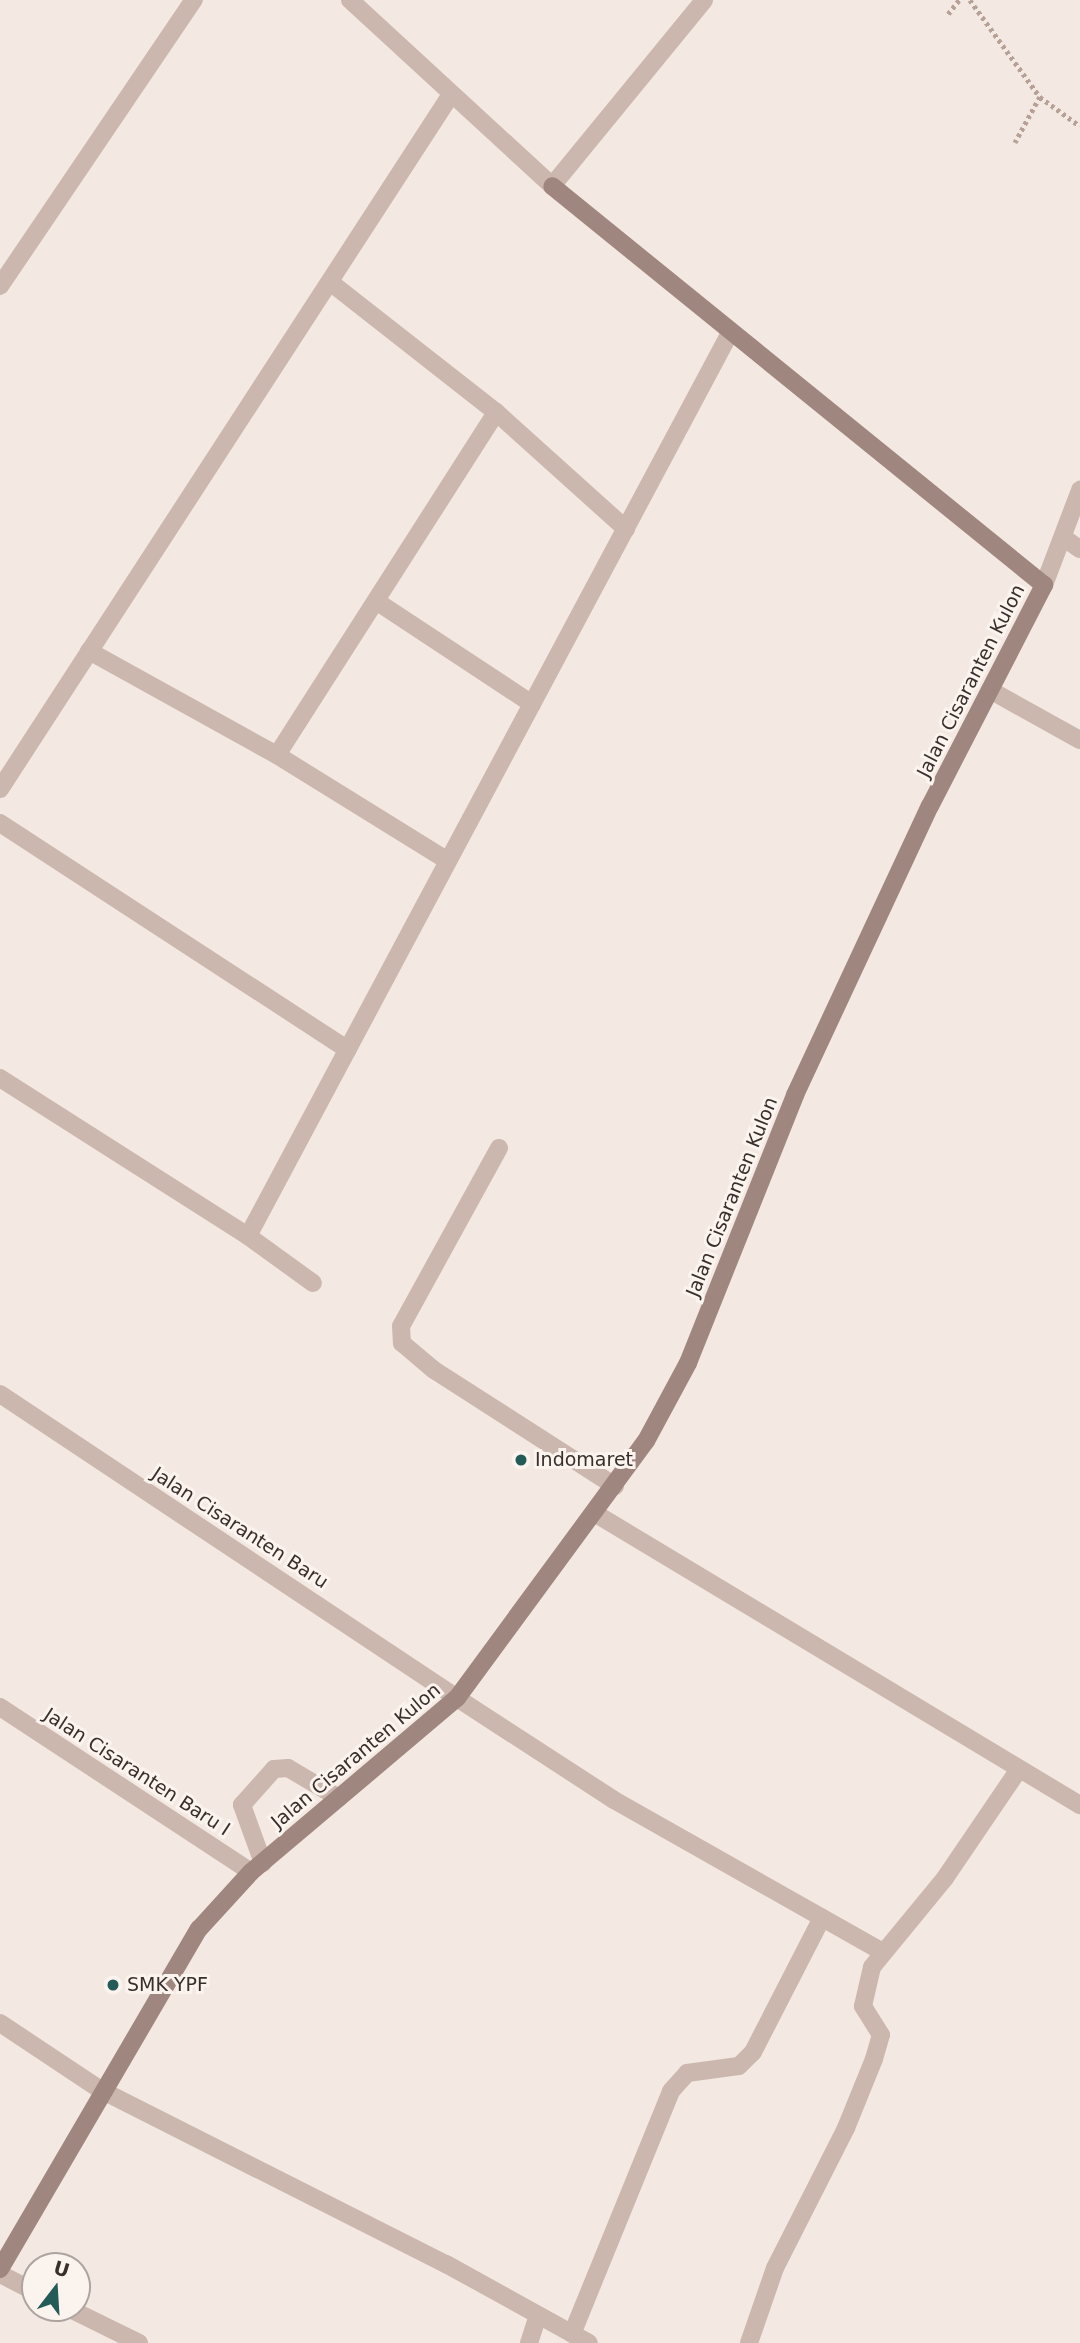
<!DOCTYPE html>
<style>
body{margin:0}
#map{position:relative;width:1080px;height:2343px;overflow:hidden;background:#f3e8e2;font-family:"DejaVu Sans",sans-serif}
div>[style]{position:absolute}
.path>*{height:4.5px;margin-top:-2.25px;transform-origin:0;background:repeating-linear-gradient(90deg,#b7a197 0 3.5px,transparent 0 7px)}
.service>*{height:18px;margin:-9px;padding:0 9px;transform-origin:9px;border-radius:9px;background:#cbb7ad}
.minor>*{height:18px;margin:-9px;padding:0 9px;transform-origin:9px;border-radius:9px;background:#cbb7ad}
.tertiary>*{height:18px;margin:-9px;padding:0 9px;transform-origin:9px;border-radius:9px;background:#cbb7ad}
.secondary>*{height:18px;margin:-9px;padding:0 9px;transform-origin:9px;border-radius:9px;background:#9f867e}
.dots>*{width:19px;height:19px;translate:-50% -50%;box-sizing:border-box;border:4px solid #faf3ee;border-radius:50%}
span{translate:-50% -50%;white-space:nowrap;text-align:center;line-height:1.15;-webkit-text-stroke:6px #faf3ee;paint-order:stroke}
.street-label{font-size:19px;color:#3a2e2c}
.poi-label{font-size:19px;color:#3a2e2c}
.left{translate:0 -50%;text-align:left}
.north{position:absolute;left:21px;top:2252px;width:70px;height:70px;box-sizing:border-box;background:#faf3ee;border:2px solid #ada4a0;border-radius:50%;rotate:17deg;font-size:19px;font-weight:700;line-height:28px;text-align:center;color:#3a2e2c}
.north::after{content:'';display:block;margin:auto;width:24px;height:32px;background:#225b57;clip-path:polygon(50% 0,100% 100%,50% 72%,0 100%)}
</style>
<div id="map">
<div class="path">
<i style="left:970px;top:0;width:120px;rotate:54.2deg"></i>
<i style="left:1040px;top:97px;width:52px;rotate:118.5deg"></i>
<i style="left:948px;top:14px;width:18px;rotate:-52deg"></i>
<i style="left:1040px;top:97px;width:49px;rotate:35.9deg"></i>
</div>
<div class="service">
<i style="left:263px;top:1863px;width:62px;rotate:-109.9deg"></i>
<i style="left:242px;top:1805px;width:48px;rotate:-48.4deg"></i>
<i style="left:274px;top:1769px;width:14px;rotate:-4deg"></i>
<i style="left:288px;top:1768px;width:59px;rotate:30.5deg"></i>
</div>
<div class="minor">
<i style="left:330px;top:282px;width:211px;rotate:38.1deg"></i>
<i style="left:0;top:286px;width:346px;rotate:-55.9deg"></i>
<i style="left:1064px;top:538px;width:19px;rotate:35deg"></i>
<i style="left:1044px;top:585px;width:102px;rotate:-69.2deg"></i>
<i style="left:376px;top:601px;width:187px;rotate:33.4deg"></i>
<i style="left:89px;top:651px;width:215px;rotate:29deg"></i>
<i style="left:277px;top:755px;width:407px;rotate:-57.4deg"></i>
<i style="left:496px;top:412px;width:175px;rotate:42deg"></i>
<i style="left:990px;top:690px;width:103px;rotate:29.1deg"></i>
<i style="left:277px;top:755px;width:201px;rotate:31.8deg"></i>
<i style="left:0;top:789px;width:826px;rotate:-57deg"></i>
<i style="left:0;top:823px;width:415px;rotate:33.1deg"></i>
<i style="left:0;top:1078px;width:294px;rotate:32.5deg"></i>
<i style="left:248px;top:1236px;width:1024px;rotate:-61.91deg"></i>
<i style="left:499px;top:1148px;width:203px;rotate:118.8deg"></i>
<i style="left:401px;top:1326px;width:17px;rotate:87deg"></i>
<i style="left:402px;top:1343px;width:42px;rotate:40.2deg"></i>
<i style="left:434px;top:1370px;width:215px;rotate:32.7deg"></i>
<i style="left:248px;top:1236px;width:80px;rotate:35.9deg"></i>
<i style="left:596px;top:1514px;width:565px;rotate:31.02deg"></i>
<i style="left:457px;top:1698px;width:187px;rotate:33deg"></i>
<i style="left:614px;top:1800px;width:309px;rotate:29.5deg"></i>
<i style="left:0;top:1707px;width:300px;rotate:33.3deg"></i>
<i style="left:0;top:2023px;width:121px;rotate:33.6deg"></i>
<i style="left:101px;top:2090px;width:386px;rotate:26.8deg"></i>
<i style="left:446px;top:2264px;width:163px;rotate:28.9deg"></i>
<i style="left:0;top:2274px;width:39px;rotate:27deg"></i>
<i style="left:68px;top:2308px;width:79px;rotate:26.2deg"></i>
<i style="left:572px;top:2334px;width:262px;rotate:-67.8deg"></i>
<i style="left:671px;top:2091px;width:24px;rotate:-48deg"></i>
<i style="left:687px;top:2073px;width:52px;rotate:-7.7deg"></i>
<i style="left:739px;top:2066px;width:20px;rotate:-45deg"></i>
<i style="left:753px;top:2052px;width:151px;rotate:-62.8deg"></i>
<i style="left:529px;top:2343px;width:28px;rotate:-72deg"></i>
<i style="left:749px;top:2343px;width:79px;rotate:-70.9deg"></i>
<i style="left:775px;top:2268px;width:157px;rotate:-63.1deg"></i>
<i style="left:846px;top:2128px;width:74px;rotate:-67.9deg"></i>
<i style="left:874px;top:2059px;width:25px;rotate:-74deg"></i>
<i style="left:881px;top:2035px;width:34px;rotate:-122deg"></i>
<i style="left:863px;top:2006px;width:40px;rotate:-77deg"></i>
<i style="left:872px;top:1967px;width:115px;rotate:-50.6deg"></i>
<i style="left:945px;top:1878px;width:132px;rotate:-55.8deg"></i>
</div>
<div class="tertiary">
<i style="left:350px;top:0;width:275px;rotate:42.6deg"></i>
<i style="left:552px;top:186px;width:240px;rotate:-50.7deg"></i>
<i style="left:0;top:1394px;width:549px;rotate:33.63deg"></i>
</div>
<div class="secondary">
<i style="left:0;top:2269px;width:394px;rotate:-59.7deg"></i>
<i style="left:199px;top:1929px;width:77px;rotate:-47.6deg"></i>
<i style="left:251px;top:1872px;width:270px;rotate:-40.2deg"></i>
<i style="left:457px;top:1698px;width:319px;rotate:-53.7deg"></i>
<i style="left:646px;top:1441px;width:89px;rotate:-61.7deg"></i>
<i style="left:688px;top:1363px;width:289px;rotate:-68.2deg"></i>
<i style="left:795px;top:1095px;width:319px;rotate:-65deg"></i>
<i style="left:930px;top:806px;width:249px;rotate:-62.7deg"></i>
<i style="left:1044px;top:585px;width:633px;rotate:-140.96deg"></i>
</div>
<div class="dots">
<i style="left:521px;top:1460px;background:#225b57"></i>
<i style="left:113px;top:1985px;background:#225b57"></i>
</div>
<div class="street-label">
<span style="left:971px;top:681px;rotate:-63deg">Jalan Cisaranten Kulon</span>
<span style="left:732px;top:1197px;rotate:-68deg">Jalan Cisaranten Kulon</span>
<span style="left:240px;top:1528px;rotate:33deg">Jalan Cisaranten Baru</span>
<span style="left:356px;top:1756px;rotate:-40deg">Jalan Cisaranten Kulon</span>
<span style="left:137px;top:1772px;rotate:33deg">Jalan Cisaranten Baru I</span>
</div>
<div class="poi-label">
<span class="left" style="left:535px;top:1460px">Indomaret</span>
<span class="left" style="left:127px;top:1985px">SMK YPF</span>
</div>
<div class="north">U</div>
</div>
